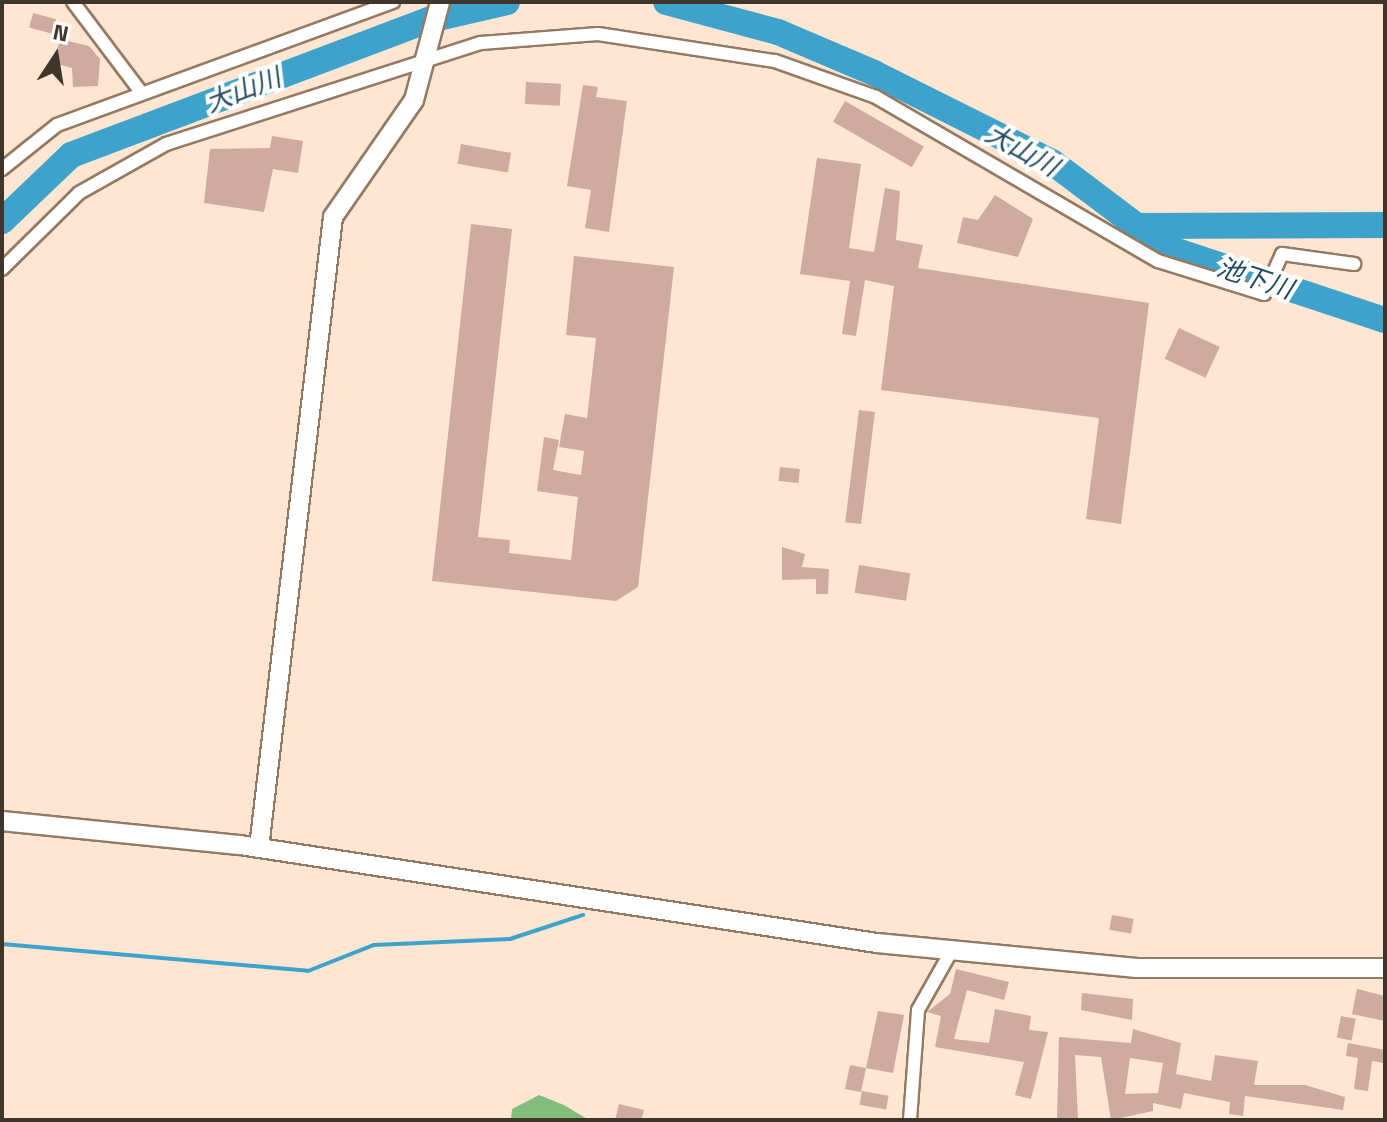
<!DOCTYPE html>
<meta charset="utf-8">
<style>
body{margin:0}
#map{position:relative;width:1387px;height:1122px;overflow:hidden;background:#fee6d2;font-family:"Titillium Web","Noto Sans JP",sans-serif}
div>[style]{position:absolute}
.forest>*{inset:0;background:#83bd7c}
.stream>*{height:4px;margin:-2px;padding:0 2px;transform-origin:2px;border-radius:2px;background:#3ea2cb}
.river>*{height:26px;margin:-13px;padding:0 13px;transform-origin:13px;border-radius:13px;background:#3ea2cb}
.building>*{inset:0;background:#cfaa9e;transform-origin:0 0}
.roads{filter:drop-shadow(2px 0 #947a63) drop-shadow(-2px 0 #947a63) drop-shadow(0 2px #947a63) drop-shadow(0 -2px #947a63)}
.street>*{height:12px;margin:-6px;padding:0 6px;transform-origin:6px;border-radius:6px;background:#fff}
.secondary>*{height:18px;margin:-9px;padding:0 9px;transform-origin:9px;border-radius:9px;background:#fff}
span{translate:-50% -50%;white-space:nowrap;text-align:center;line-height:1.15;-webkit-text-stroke:8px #fff;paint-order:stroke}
.water-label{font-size:26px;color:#214b5e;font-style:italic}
.frame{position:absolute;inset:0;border:4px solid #40352b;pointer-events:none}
.north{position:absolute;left:16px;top:16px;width:80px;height:80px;-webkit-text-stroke:6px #fff;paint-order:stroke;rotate:12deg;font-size:22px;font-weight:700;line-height:32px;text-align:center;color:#40352b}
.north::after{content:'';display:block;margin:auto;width:28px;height:36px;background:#40352b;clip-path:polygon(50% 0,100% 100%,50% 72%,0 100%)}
</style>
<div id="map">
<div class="forest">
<i style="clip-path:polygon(539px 1095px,564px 1105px,589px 1120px,511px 1120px,512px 1109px)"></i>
</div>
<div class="stream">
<i style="left:2px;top:944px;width:307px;rotate:5deg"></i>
<i style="left:308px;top:971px;width:71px;rotate:-21.5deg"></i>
<i style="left:374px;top:945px;width:136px;rotate:-2.5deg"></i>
<i style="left:510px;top:939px;width:77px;rotate:-18.2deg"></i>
</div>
<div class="river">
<i style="left:666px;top:2px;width:116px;rotate:15deg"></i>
<i style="left:778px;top:32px;width:104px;rotate:23.1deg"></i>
<i style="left:874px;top:73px;width:199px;rotate:26.6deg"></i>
<i style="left:1052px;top:162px;width:141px;rotate:37deg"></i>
<i style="left:1165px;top:247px;width:232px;rotate:18.4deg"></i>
<i style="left:2px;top:221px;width:95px;rotate:-43.7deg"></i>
<i style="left:71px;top:155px;width:383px;rotate:-20.7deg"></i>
<i style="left:429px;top:20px;width:80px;rotate:-13deg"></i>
<i style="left:1129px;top:226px;width:256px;rotate:-0.2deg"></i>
</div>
<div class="building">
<i style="left:33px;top:13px;width:24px;height:15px;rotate:15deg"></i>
<i style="clip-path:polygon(60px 39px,89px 46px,100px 59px,98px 86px,73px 87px,72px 68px,54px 63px)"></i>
<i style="left:526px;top:82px;width:35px;height:22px;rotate:3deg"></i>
<i style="clip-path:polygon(583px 85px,598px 87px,596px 97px,627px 101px,609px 232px,585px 228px,591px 190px,567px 186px)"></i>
<i style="left:845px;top:101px;width:91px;height:24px;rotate:30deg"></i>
<i style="clip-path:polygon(272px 136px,303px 141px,298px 173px,273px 169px,264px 212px,204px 203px,210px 149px,270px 148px)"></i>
<i style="left:461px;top:144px;width:51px;height:20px;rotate:10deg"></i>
<i style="clip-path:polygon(817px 158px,861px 164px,849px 248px,874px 252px,885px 188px,900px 191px,896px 240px,923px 245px,918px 268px,1149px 303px,1121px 524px,1086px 519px,1099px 418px,881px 390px,894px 286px,865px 280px,856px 336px,842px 334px,850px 281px,800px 274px)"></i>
<i style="clip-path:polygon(995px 195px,1033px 219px,1018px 257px,957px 243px,963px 217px,978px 220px)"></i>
<i style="clip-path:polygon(471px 224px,512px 229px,478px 537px,510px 540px,509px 553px,571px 560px,578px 497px,537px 491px,544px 437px,559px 440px,553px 470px,581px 475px,584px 451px,559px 447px,565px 414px,587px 418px,596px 338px,566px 335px,574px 256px,674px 267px,638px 587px,616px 601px,432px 581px)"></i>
<i style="left:1179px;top:328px;width:45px;height:34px;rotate:25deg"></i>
<i style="left:859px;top:410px;width:16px;height:113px;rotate:7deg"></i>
<i style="left:780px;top:467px;width:20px;height:14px;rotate:6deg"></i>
<i style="clip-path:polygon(782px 547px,805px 554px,802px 567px,829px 569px,828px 594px,816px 594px,816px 579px,782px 580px)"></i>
<i style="left:859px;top:565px;width:52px;height:28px;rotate:9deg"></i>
<i style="left:1112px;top:915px;width:22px;height:15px;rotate:10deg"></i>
<i style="clip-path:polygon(956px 969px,1009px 982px,1004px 1000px,967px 990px,954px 1039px,989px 1043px,995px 1009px,1031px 1016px,1029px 1030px,1048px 1032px,1031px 1099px,1015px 1095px,1024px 1062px,935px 1047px,941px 1016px,927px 1012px,950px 994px)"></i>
<i style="clip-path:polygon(1357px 989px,1385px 996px,1385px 1021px,1352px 1014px)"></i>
<i style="clip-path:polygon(1082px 993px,1133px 999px,1132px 1020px,1081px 1010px)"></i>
<i style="clip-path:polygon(878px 1011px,904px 1015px,893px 1073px,866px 1068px,861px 1092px,845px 1089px,850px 1065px,866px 1068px)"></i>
<i style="left:1341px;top:1016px;width:15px;height:22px;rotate:11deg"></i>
<i style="clip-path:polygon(evenodd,1133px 1029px,1181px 1043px,1176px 1074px,1211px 1081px,1215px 1055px,1258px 1061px,1254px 1085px,1305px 1085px,1345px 1097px,1343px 1110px,1245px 1096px,1243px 1116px,1229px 1114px,1230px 1102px,1184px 1093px,1181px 1109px,1153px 1103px,1153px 1111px,1111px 1120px,1101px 1057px,1075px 1055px,1078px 1120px,1057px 1120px,1059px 1037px,1131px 1043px,1133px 1029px,1130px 1058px,1163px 1063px,1158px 1093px,1125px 1094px,1130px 1058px)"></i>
<i style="clip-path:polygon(1348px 1043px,1385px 1050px,1383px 1063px,1372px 1061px,1368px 1091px,1354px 1089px,1358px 1058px,1346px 1056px)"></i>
<i style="left:862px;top:1091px;width:27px;height:14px;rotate:10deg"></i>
<i style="clip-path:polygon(619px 1104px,644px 1110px,641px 1120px,615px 1120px)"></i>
</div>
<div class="roads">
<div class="street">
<i style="left:73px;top:2px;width:111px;rotate:53deg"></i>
<i style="left:2px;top:169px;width:70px;rotate:-38.7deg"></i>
<i style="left:57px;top:125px;width:358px;rotate:-20.1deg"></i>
<i style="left:2px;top:269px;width:108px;rotate:-44.6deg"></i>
<i style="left:79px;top:193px;width:100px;rotate:-29.4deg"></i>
<i style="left:166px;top:144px;width:331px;rotate:-17.8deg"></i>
<i style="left:481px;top:43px;width:117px;rotate:-4.4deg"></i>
<i style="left:598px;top:34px;width:179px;rotate:8.7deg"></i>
<i style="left:775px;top:61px;width:107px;rotate:19.6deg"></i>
<i style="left:876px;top:97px;width:326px;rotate:30.2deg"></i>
<i style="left:1158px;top:261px;width:111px;rotate:17.3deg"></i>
<i style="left:1264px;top:294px;width:44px;rotate:-65.8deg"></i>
<i style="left:1282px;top:254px;width:73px;rotate:7.9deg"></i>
<i style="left:910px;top:1120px;width:110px;rotate:-85.8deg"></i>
<i style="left:918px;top:1010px;width:69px;rotate:-60.5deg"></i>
</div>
<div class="secondary">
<i style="left:2px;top:821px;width:239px;rotate:5.8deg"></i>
<i style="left:240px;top:845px;width:644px;rotate:8.75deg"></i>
<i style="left:877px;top:943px;width:261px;rotate:5.5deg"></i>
<i style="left:1137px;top:968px;width:248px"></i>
<i style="left:259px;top:848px;width:635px;rotate:-83.31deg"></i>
<i style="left:333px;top:217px;width:142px;rotate:-55.3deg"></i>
<i style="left:414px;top:100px;width:101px;rotate:-75.1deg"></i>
</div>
</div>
<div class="water-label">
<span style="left:243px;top:90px;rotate:-21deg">大山川</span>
<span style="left:1022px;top:150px;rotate:29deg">大山川</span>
<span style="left:1255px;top:278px;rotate:18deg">池下川</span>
</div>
<div class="frame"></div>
<div class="north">N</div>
</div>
